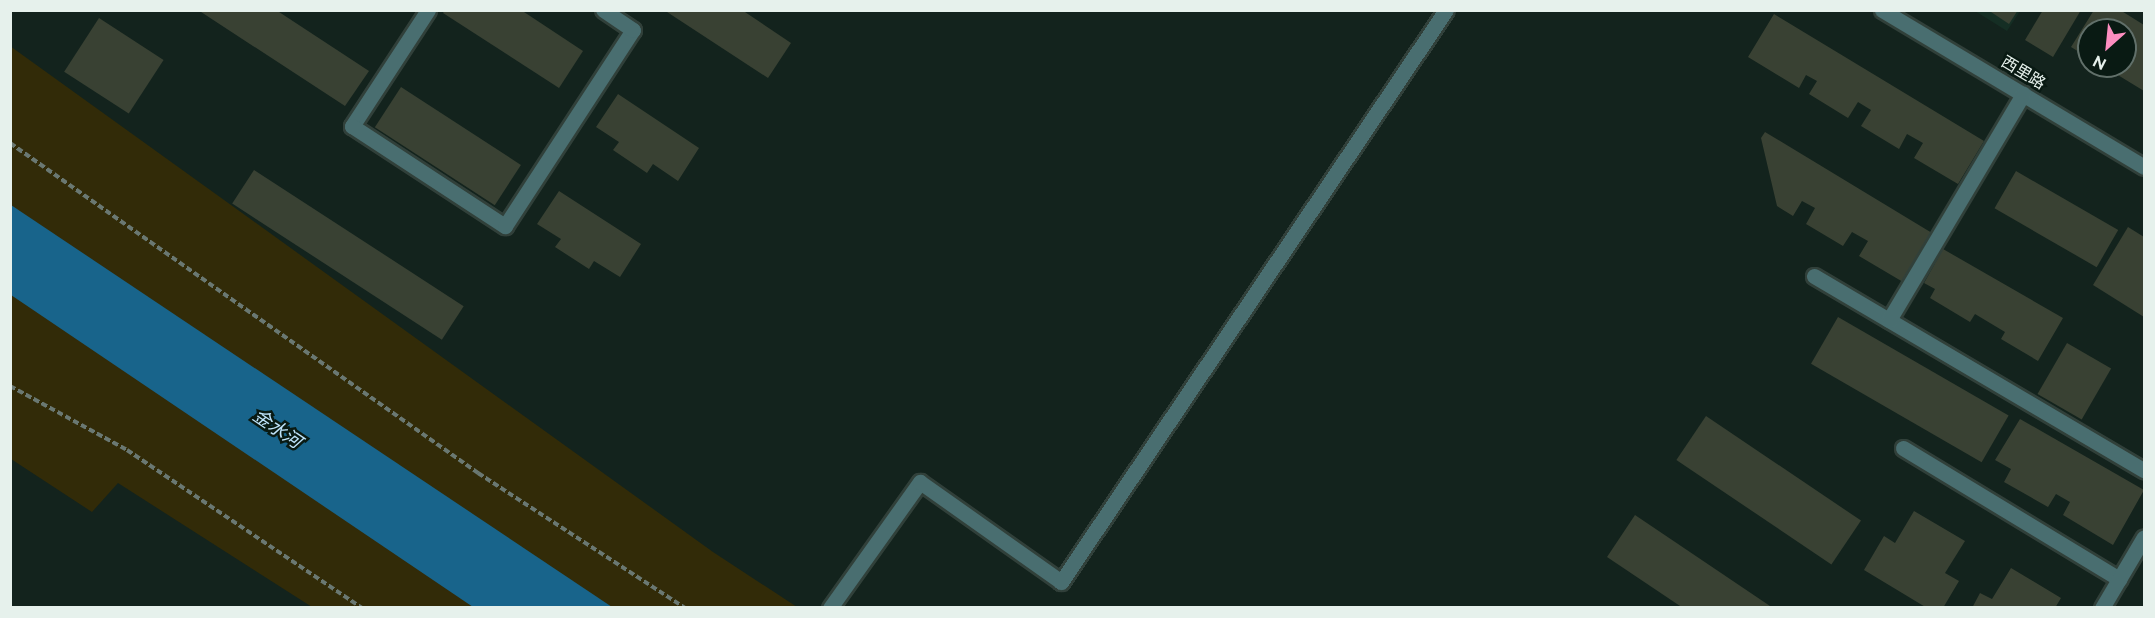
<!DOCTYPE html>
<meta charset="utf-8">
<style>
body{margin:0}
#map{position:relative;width:2155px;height:618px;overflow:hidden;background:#13231d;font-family:Raleway,"Noto Sans SC",sans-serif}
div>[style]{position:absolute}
.built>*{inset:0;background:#152e24}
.green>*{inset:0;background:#322b08}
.water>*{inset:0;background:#18648b}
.building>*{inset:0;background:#394133;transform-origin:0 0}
.path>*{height:4px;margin-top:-2px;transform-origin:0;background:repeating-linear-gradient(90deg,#6a7872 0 6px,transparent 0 9px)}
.roads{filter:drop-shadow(2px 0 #31403a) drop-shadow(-2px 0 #31403a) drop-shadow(0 2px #31403a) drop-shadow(0 -2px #31403a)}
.minor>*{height:15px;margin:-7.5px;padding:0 7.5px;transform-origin:7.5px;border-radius:7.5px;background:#496e70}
span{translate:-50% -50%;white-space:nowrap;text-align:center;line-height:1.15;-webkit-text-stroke:5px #091a13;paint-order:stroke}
.street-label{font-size:16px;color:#e6f1ec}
.water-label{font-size:18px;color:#bfe4fb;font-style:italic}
.frame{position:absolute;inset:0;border:12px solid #e6f1ec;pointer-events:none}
.north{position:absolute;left:2077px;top:18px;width:60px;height:60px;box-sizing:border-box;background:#091a13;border:2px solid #61706a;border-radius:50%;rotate:207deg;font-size:16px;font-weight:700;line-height:24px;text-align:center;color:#e6f1ec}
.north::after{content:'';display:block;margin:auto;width:21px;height:27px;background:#fd8ec0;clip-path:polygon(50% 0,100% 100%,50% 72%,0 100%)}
</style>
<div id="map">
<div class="built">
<i style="clip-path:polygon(1975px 11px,2020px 11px,2007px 31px)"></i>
</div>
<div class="green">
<i style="clip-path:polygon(10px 46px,713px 552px,797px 607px,312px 607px,118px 483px,92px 512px,11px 459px)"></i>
</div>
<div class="water">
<i style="clip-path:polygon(11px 205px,612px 607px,473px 607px,11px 295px)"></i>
</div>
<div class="building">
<i style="clip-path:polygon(198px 10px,276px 10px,369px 71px,345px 106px)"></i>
<i style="clip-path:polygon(445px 10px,521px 10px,583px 51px,559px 88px,443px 13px)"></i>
<i style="clip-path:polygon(664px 10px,742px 10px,791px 43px,768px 78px)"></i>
<i style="clip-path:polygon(1988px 10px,2018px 10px,2009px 24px)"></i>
<i style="clip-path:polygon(2043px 10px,2081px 10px,2053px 57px,2025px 40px)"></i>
<i style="clip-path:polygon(2094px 10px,2120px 10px,2144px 25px,2144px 91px,2103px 66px,2125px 66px,2125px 30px,2089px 30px,2089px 58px,2071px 47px)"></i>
<i style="clip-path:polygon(1774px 14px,1984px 141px,1958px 184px,1914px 158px,1923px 143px,1907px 134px,1899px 149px,1861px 126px,1871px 110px,1858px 102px,1848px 118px,1809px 94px,1817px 81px,1806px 75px,1799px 88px,1748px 57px)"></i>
<i style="left:99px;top:18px;width:77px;height:64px;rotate:33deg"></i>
<i style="left:401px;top:87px;width:143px;height:48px;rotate:33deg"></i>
<i style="clip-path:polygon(618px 94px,699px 148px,678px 181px,653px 164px,647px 173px,613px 150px,619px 142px,596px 127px)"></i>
<i style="clip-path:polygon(1765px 132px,1932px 233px,1903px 282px,1859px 256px,1868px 241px,1852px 232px,1843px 246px,1806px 224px,1815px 208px,1802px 201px,1793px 216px,1777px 206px,1761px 138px)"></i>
<i style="left:254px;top:170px;width:250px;height:40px;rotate:33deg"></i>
<i style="left:2016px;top:171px;width:118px;height:43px;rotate:30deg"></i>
<i style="clip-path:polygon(559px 191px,641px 244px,620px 277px,594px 261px,589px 269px,555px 247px,561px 239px,537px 224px)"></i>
<i style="clip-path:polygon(2128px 227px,2144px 237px,2144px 317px,2093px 285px)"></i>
<i style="clip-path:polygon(1943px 249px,2063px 318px,2038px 361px,2001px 339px,2005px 332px,1975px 314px,1970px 322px,1930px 298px,1935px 289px,1924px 283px)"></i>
<i style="left:1838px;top:317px;width:197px;height:54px;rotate:30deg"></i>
<i style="left:2067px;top:343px;width:51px;height:59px;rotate:30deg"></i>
<i style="left:1706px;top:416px;width:187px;height:53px;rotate:34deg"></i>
<i style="clip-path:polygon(2020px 419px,2144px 490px,2113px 545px,2063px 515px,2070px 502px,2056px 494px,2048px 507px,2004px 482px,2011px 469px,1995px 460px)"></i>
<i style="clip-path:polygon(1914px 511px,1965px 541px,1945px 573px,1959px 581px,1943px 608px,1927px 608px,1864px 570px,1884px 536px,1895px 543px)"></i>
<i style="clip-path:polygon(1635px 515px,1773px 608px,1683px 608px,1607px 557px)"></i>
<i style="clip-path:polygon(2011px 568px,2061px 598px,2055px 608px,1972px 608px,1980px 593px,1992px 599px)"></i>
</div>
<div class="path">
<i style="left:10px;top:143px;width:573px;rotate:35.19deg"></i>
<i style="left:478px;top:473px;width:247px;rotate:33.1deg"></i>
<i style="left:10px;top:386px;width:133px;rotate:28.7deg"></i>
<i style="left:127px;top:450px;width:283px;rotate:33.9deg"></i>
</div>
<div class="roads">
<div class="minor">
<i style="left:428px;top:10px;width:139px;rotate:123.2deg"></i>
<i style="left:352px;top:126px;width:183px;rotate:33.2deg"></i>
<i style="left:505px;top:226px;width:234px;rotate:-56.9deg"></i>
<i style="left:633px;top:30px;width:36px;rotate:-146deg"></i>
<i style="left:1882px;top:10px;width:305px;rotate:30.9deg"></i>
<i style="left:1814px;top:276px;width:383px;rotate:30.5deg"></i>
<i style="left:1889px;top:320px;width:263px;rotate:-59.3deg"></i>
<i style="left:1903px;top:448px;width:253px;rotate:31.2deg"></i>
<i style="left:830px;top:608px;width:155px;rotate:-54.5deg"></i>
<i style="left:920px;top:482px;width:173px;rotate:35.3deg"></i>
<i style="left:1061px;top:582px;width:689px;rotate:-56.06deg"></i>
<i style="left:2102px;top:608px;width:82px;rotate:-59.4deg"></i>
</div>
</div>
<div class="street-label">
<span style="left:2023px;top:73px;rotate:31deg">西里路</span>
</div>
<div class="water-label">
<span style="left:277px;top:429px;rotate:34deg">金水河</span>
</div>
<div class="frame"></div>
<div class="north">N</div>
</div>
